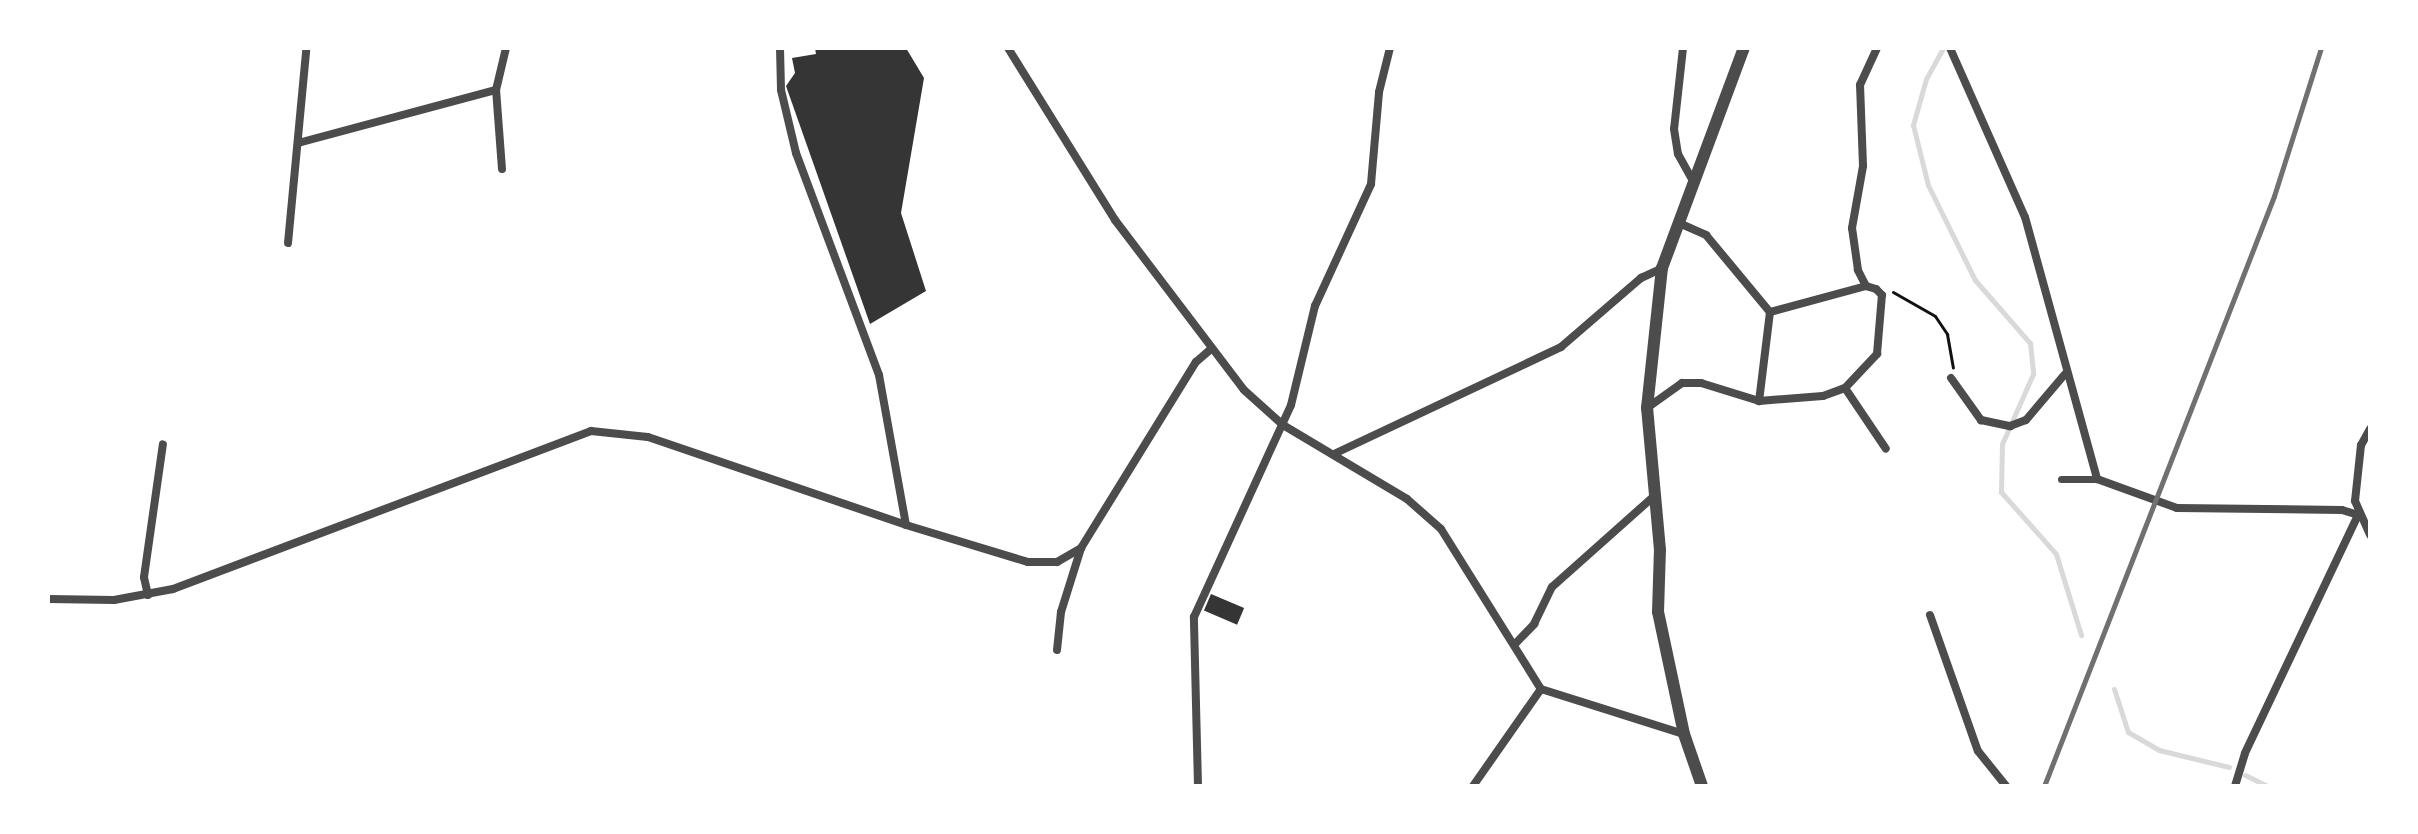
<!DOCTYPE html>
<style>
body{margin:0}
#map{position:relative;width:2418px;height:834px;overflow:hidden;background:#fff;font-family:Figtree,sans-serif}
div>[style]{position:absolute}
.stream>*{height:5px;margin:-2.5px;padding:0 2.5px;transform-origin:2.5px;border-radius:2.5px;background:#d9d9d9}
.building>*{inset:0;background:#353535;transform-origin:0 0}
.path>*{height:3px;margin:-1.5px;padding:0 1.5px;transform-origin:1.5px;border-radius:1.5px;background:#111}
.pedestrian>*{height:7px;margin:-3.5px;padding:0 3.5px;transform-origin:3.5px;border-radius:3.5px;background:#4c4c4c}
.minor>*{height:8px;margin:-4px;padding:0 4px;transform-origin:4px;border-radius:4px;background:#4c4c4c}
.tertiary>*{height:12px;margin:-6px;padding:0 6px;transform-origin:6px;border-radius:6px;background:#4c4c4c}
.rail>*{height:5px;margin:-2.5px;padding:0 2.5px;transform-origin:2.5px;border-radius:2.5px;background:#707070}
span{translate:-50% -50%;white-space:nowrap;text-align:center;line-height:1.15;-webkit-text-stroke:8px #fff;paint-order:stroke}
.frame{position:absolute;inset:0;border:50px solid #fff;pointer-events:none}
</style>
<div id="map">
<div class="stream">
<i style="left:1942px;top:50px;width:33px;rotate:119deg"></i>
<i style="left:1926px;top:79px;width:48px;rotate:105.8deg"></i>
<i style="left:1913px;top:125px;width:62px;rotate:76deg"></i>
<i style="left:1928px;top:185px;width:106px;rotate:63.7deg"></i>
<i style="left:1975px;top:280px;width:84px;rotate:48.9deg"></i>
<i style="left:2030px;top:343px;width:31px;rotate:84deg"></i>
<i style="left:2033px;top:374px;width:77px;rotate:113.9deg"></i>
<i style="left:2002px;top:444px;width:48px;rotate:91.2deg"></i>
<i style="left:2001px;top:492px;width:83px;rotate:48.4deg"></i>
<i style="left:2056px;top:554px;width:85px;rotate:72.8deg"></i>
<i style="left:2114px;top:689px;width:45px;rotate:72deg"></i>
<i style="left:2128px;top:732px;width:36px;rotate:30deg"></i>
<i style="left:2159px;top:750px;width:72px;rotate:13.7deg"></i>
<i style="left:2245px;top:775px;width:25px;rotate:26deg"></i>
</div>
<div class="building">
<i style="clip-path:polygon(815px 48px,906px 48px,924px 78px,901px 213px,926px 291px,870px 324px,786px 86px,795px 73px,792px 58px,816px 54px)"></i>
<i style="left:1211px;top:594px;width:36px;height:18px;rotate:23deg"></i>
</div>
<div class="path">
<i style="left:1893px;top:292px;width:48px;rotate:29.7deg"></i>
<i style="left:1935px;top:316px;width:22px;rotate:56deg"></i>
<i style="left:1947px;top:334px;width:34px;rotate:80deg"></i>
</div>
<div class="pedestrian">
<i style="left:2061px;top:479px;width:36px"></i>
</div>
<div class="minor">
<i style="left:780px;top:48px;width:42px;rotate:88.6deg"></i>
<i style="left:781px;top:90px;width:65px;rotate:76.6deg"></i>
<i style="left:796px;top:153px;width:237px;rotate:69.5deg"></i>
<i style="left:879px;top:375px;width:152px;rotate:79.8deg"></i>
<i style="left:1008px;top:48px;width:203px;rotate:58.1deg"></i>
<i style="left:1115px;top:220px;width:213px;rotate:52.8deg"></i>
<i style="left:1244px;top:390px;width:52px;rotate:41.9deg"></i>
<i style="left:1283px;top:425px;width:144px;rotate:30.8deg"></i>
<i style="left:1407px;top:499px;width:45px;rotate:41.4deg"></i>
<i style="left:1441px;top:529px;width:189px;rotate:58deg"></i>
<i style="left:1541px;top:689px;width:150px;rotate:17.5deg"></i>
<i style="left:1683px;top:48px;width:81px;rotate:96.3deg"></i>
<i style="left:1674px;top:129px;width:25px;rotate:81deg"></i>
<i style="left:1678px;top:154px;width:33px;rotate:61deg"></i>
<i style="left:1950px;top:48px;width:185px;rotate:66.1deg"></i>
<i style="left:2025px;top:217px;width:272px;rotate:74.6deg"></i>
<i style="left:2097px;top:479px;width:85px;rotate:19.9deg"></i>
<i style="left:2177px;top:508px;width:165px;rotate:0.7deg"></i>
<i style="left:2342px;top:510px;width:17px;rotate:17deg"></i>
<i style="left:298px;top:143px;width:205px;rotate:-15deg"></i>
<i style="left:502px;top:169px;width:79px;rotate:-94.3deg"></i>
<i style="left:496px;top:90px;width:43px;rotate:-76.6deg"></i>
<i style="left:1679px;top:223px;width:30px;rotate:24deg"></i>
<i style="left:1706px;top:235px;width:100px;rotate:50.3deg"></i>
<i style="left:1770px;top:312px;width:90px;rotate:97deg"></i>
<i style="left:288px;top:243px;width:193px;rotate:-84.6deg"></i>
<i style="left:1866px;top:286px;width:18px;rotate:-117deg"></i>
<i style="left:1858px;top:270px;width:42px;rotate:-98.1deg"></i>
<i style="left:1852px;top:228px;width:63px;rotate:-79.9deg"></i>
<i style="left:1863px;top:166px;width:81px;rotate:-92.1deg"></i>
<i style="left:1860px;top:85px;width:41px;rotate:-65.3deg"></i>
<i style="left:1951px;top:378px;width:52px;rotate:54.5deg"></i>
<i style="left:1981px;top:420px;width:30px;rotate:12deg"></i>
<i style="left:2010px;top:426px;width:17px;rotate:-21deg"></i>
<i style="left:2026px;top:420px;width:60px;rotate:-49.7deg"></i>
<i style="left:1845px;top:388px;width:73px;rotate:56.1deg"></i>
<i style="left:1647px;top:408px;width:43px;rotate:-35.5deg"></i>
<i style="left:1682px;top:383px;width:19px"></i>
<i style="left:1701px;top:383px;width:61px;rotate:17.2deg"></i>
<i style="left:1759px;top:401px;width:64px;rotate:-4.5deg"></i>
<i style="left:1823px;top:396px;width:23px;rotate:-20deg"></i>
<i style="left:1845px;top:388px;width:47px;rotate:-46.7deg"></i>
<i style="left:1877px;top:354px;width:59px;rotate:-85.2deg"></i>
<i style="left:1882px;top:295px;width:8px;rotate:-135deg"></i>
<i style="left:1876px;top:289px;width:10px;rotate:-163deg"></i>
<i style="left:1866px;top:286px;width:99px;rotate:164.8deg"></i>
<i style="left:2370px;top:429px;width:18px;rotate:119deg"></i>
<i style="left:2361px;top:445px;width:56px;rotate:96.1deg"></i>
<i style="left:2355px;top:501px;width:37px;rotate:66deg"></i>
<i style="left:1336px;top:453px;width:249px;rotate:-25.2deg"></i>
<i style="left:1561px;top:347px;width:106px;rotate:-40.8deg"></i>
<i style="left:1641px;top:278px;width:23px;rotate:-25deg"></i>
<i style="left:148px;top:595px;width:18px;rotate:-103deg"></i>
<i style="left:144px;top:577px;width:134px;rotate:-81.9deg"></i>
<i style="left:48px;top:599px;width:66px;rotate:0.9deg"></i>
<i style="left:114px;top:600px;width:60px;rotate:-10.6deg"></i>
<i style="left:173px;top:589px;width:447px;rotate:-20.7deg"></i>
<i style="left:591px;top:431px;width:57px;rotate:6deg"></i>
<i style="left:648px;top:437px;width:273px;rotate:18.8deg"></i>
<i style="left:906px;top:525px;width:127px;rotate:16.9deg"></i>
<i style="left:1028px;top:562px;width:29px"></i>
<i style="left:1057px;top:562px;width:28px;rotate:-30deg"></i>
<i style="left:1081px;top:548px;width:219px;rotate:-58.3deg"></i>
<i style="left:1196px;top:362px;width:20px;rotate:-41deg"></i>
<i style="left:1930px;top:615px;width:144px;rotate:70.6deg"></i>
<i style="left:1978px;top:751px;width:45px;rotate:51.3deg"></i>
<i style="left:1515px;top:644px;width:28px;rotate:-46deg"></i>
<i style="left:1534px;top:624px;width:41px;rotate:-64.1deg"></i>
<i style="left:1552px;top:587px;width:135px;rotate:-41.7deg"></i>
<i style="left:1057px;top:650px;width:38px;rotate:-84deg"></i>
<i style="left:1061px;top:612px;width:67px;rotate:-72.6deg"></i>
<i style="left:1198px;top:786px;width:169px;rotate:-91.4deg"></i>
<i style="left:1194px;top:617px;width:233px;rotate:-65.4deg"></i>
<i style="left:1291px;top:405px;width:102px;rotate:-76.4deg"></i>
<i style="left:1315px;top:306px;width:134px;rotate:-65.3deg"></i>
<i style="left:1371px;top:184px;width:92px;rotate:-85deg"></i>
<i style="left:1379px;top:92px;width:45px;rotate:-76deg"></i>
<i style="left:1473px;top:786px;width:118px;rotate:-55deg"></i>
<i style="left:2235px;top:786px;width:34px;rotate:-73deg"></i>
<i style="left:2245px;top:753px;width:263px;rotate:-64.6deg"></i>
</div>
<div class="tertiary">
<i style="left:1702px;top:786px;width:55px;rotate:-109.1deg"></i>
<i style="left:1684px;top:734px;width:125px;rotate:-102deg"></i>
<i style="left:1658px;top:612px;width:62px;rotate:-88.2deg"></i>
<i style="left:1660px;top:550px;width:143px;rotate:-95.2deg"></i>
<i style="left:1647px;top:408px;width:141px;rotate:-83.9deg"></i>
<i style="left:1662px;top:268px;width:235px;rotate:-69.6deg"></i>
</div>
<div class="rail">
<i style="left:2044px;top:786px;width:633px;rotate:-68.7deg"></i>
<i style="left:2274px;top:196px;width:155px;rotate:-72.4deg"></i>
</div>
<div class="frame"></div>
</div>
